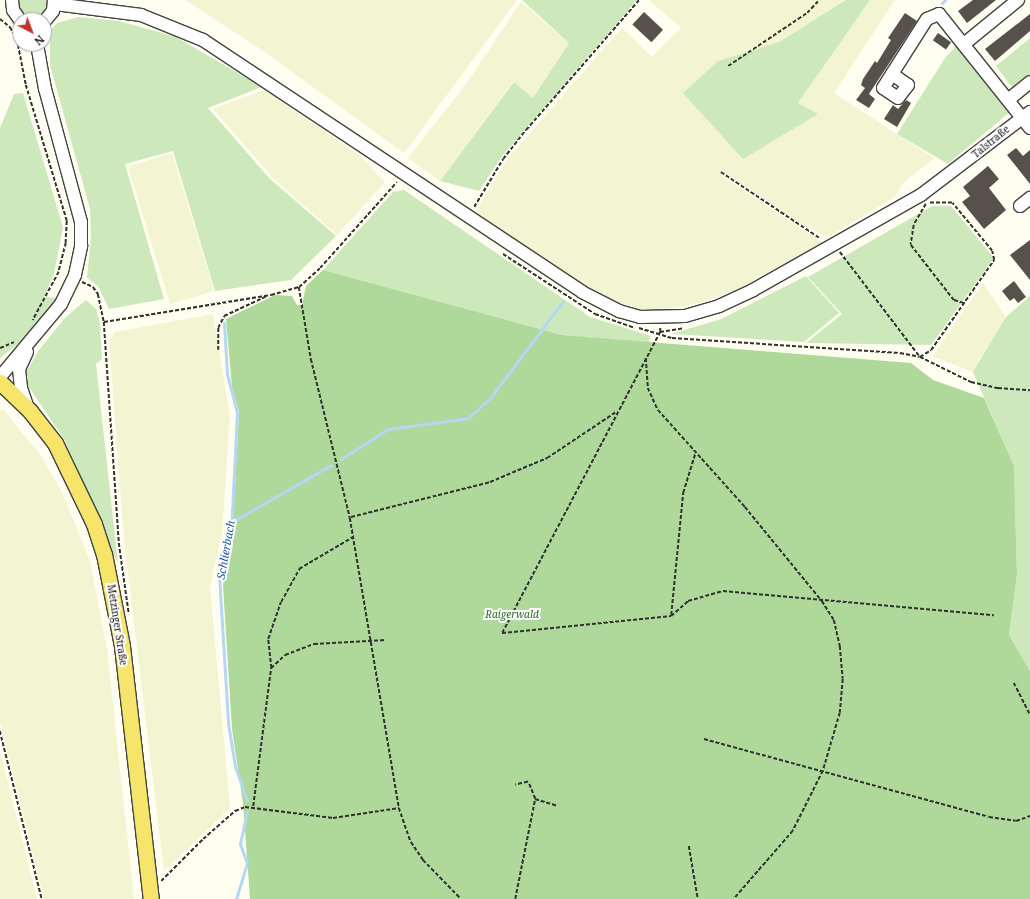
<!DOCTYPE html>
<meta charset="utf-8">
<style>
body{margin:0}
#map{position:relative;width:1030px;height:899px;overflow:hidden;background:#fffef1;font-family:"Noto Serif",serif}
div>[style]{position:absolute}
.farmland>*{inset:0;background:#f3f4d1;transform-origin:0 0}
.green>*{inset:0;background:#cde9bb}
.forest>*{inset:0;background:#afd99a}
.stream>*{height:3px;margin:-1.5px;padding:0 1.5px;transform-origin:1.5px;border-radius:1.5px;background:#b6d6f5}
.building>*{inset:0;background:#57514b;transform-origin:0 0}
.path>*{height:1.5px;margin-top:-0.75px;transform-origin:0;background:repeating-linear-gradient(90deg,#313131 0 4px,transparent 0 6px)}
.roads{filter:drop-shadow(1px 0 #424242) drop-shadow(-1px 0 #424242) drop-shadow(0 1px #424242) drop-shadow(0 -1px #424242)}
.minor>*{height:12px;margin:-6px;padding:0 6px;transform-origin:6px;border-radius:6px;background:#fff}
.major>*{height:15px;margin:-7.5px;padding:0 7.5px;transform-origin:7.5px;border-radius:7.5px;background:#f6e56a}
span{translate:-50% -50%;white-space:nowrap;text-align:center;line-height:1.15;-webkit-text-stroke:4px #fff;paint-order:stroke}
.street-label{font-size:10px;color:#0f0f0f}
.park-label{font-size:10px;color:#266620;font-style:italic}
.water-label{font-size:11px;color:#19549f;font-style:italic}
.north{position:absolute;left:12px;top:12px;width:40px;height:40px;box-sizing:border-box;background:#fff;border:1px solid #9f9f9f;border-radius:50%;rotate:138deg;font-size:11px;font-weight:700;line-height:16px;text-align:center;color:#0f0f0f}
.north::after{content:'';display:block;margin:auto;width:14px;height:18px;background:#bd3429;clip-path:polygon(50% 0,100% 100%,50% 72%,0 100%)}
</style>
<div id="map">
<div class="farmland">
<i style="clip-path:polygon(185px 0,517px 0,404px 153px,262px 50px)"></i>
<i style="clip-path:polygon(649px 0,846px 0,779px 42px,718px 61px,818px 114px,798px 103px,870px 0,895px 0,834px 93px,934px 158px,902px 184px,895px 197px,828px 237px,806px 227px,724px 172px,720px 175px,823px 243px,734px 291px,709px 300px,682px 307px,643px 310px,606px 299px,578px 284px,475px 213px,506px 161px,622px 28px,652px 57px,681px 28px)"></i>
<i style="clip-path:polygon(521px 2px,569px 43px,533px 98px,513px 82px,440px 181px,408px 158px,466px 84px)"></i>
<i style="clip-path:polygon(264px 90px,358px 154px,385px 182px,337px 235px,274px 179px,213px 109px)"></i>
<i style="left:172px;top:153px;width:144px;height:46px;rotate:73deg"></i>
<i style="clip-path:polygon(983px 283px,1006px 317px,973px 372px,934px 357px,934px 354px)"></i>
<i style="clip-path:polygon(213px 314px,230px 416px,222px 534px,210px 586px,230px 808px,164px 871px,124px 540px,109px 341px,115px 332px)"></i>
<i style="clip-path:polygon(3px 409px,41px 456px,63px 494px,90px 561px,107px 649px,134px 899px,44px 899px,0 722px,0 411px)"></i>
<i style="clip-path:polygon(0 751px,37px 899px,0 899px)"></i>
</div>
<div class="green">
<i style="clip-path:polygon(18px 0,48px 0,48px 3px,45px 12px,33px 19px,24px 16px,18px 8px)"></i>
<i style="clip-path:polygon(522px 0,637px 0,503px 155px,479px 191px,440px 181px,514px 82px,533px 98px,569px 43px)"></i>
<i style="clip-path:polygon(846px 0,870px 0,798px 103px,818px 114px,743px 159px,683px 93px,718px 61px,779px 42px)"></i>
<i style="clip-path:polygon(78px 17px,119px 21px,176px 37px,262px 87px,208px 108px,269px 178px,336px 236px,291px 280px,215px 291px,173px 151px,125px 164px,164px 299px,109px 309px,98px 286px,87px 278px,91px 238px,90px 209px,50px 65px,50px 31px,57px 23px)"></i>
<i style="clip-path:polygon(1030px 38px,1030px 77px,1014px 90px,996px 66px)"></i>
<i style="clip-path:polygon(959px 43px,1011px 111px,948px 164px,897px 134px,945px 58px)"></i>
<i style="clip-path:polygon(23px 93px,63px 227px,54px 274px,44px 297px,58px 298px,22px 341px,0 358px,0 128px,14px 94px)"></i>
<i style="clip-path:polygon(404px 190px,590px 317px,651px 336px,649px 343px,562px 335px,323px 270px,393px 192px)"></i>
<i style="clip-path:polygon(932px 206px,951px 206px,994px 258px,931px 345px,806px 343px,842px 314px,808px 277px)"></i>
<i style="clip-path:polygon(806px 276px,839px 313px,804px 342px,671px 334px,721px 319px)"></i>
<i style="clip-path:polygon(1030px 296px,1030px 671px,1009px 635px,1017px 575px,1014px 466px,973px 372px,1006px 317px)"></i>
<i style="clip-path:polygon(86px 300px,96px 309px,100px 323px,102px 359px,96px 364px,118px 564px,64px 439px,28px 386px,27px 371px,38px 351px,66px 317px)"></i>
</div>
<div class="forest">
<i style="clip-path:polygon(323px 270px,562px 335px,911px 363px,933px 380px,984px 398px,1014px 466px,1017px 575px,1009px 635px,1030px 671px,1030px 899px,250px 899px,243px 803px,232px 729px,223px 586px,232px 539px,239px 412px,232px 387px,226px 319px,275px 295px,292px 296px,297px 305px,302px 305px,306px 286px)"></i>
</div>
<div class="stream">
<i style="left:942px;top:3px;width:4px;rotate:-45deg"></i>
<i style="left:224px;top:323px;width:51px;rotate:86.6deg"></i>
<i style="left:227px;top:374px;width:40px;rotate:75.6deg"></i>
<i style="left:237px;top:413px;width:118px;rotate:92.9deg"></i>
<i style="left:231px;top:531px;width:46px;rotate:105.3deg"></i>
<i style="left:219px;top:575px;width:148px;rotate:86.5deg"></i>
<i style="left:228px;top:723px;width:44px;rotate:80.8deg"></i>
<i style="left:235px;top:766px;width:36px;rotate:71deg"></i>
<i style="left:341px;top:459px;width:56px;rotate:-32.6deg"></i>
<i style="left:388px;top:429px;width:81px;rotate:-7.8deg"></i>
<i style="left:468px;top:418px;width:31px;rotate:-42deg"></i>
<i style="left:491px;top:397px;width:120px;rotate:-53.1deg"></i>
<i style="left:232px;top:522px;width:114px;rotate:-29.9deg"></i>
<i style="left:236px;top:899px;width:38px;rotate:-73deg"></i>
<i style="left:247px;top:863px;width:20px;rotate:-110deg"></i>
<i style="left:240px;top:844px;width:33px;rotate:-78deg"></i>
</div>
<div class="building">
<i style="clip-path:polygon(973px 0,996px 0,967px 23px,958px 11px)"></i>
<i style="left:644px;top:12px;width:26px;height:17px;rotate:43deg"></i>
<i style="clip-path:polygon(905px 13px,917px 21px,869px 94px,875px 99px,869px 108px,856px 100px,865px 88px,861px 85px,863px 79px,875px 61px,877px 63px,891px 40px,888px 38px)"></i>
<i style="clip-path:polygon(1030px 14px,1030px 31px,995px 61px,985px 49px)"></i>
<i style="left:938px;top:33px;width:16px;height:9px;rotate:35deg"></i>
<i style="clip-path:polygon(906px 100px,911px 103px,897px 127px,884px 119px,893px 105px,898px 109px)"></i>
<i style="clip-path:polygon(1016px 148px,1023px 156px,1030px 150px,1030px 184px,1007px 155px)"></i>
<i style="clip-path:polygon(988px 166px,999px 179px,989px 188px,1006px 210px,984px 229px,962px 202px,970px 196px,963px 187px)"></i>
<i style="clip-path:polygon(1030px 240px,1030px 280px,1010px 255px)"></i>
<i style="clip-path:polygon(1014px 281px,1026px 297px,1018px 303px,1014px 298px,1010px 301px,1002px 291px)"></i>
</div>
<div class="path">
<i style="left:0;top:19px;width:13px;rotate:39deg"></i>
<i style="left:10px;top:27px;width:14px;rotate:60deg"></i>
<i style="left:17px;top:39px;width:47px;rotate:78.9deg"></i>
<i style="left:26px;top:85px;width:142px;rotate:73.2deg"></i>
<i style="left:67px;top:221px;width:22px;rotate:93deg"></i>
<i style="left:66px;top:243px;width:30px;rotate:104deg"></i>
<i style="left:59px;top:272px;width:55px;rotate:118.4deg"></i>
<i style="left:728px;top:66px;width:95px;rotate:-33.9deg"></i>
<i style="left:807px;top:13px;width:18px;rotate:-47deg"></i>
<i style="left:721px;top:172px;width:120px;rotate:33.8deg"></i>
<i style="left:926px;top:204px;width:24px;rotate:120deg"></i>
<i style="left:914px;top:225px;width:20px;rotate:99deg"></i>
<i style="left:911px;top:245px;width:70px;rotate:52deg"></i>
<i style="left:954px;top:300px;width:10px;rotate:17deg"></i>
<i style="left:474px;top:207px;width:56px;rotate:-58.9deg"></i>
<i style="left:503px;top:159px;width:37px;rotate:-52deg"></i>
<i style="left:526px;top:130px;width:172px;rotate:-49deg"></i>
<i style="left:840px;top:252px;width:132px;rotate:52.7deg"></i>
<i style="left:503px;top:254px;width:110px;rotate:33.1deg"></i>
<i style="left:595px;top:314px;width:42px;rotate:19.3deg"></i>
<i style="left:82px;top:282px;width:12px;rotate:24deg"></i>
<i style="left:93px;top:287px;width:9px;rotate:54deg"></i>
<i style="left:98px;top:294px;width:29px;rotate:78deg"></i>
<i style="left:104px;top:322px;width:222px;rotate:86.1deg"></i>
<i style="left:119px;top:543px;width:72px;rotate:82deg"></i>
<i style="left:299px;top:287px;width:73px;rotate:80.5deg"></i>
<i style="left:311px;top:359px;width:164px;rotate:76.2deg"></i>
<i style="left:350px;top:518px;width:294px;rotate:80.4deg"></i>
<i style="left:399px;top:808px;width:36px;rotate:71deg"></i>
<i style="left:411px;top:842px;width:22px;rotate:56deg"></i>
<i style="left:423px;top:860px;width:54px;rotate:45.7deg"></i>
<i style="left:104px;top:322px;width:169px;rotate:-9.2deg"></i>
<i style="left:271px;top:295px;width:29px;rotate:-16deg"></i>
<i style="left:299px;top:287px;width:28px;rotate:-42deg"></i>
<i style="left:320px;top:268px;width:115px;rotate:-48.2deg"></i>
<i style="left:639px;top:328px;width:34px;rotate:17deg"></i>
<i style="left:672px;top:338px;width:228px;rotate:3.8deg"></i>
<i style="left:900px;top:353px;width:20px;rotate:11deg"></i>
<i style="left:920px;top:357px;width:57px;rotate:26.1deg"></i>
<i style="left:971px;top:382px;width:28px;rotate:13deg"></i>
<i style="left:998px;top:388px;width:32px;rotate:4deg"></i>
<i style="left:660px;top:332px;width:24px;rotate:-9deg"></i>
<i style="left:0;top:348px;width:15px;rotate:-23deg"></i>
<i style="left:218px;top:350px;width:22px;rotate:-90deg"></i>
<i style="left:218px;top:328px;width:13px;rotate:-63deg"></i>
<i style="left:224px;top:316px;width:47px;rotate:-24.9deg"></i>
<i style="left:920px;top:357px;width:13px;rotate:-32deg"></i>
<i style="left:931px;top:350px;width:110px;rotate:-55deg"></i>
<i style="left:994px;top:260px;width:9px;rotate:-103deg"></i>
<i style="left:992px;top:251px;width:62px;rotate:-129.8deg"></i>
<i style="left:952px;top:203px;width:22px;rotate:180deg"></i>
<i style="left:646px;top:358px;width:30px;rotate:86deg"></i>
<i style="left:648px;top:388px;width:24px;rotate:66deg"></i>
<i style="left:658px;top:410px;width:130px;rotate:48.1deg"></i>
<i style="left:745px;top:507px;width:122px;rotate:50.7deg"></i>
<i style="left:822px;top:601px;width:22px;rotate:58deg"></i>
<i style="left:834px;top:620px;width:27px;rotate:77deg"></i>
<i style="left:840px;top:646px;width:33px;rotate:85deg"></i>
<i style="left:843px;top:679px;width:34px;rotate:95deg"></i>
<i style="left:840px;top:713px;width:60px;rotate:106.3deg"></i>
<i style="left:823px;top:771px;width:67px;rotate:116.6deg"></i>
<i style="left:793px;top:831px;width:90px;rotate:130.9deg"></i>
<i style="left:351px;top:517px;width:143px;rotate:-14.1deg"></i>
<i style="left:490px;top:482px;width:62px;rotate:-22.8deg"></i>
<i style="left:547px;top:458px;width:83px;rotate:-33.7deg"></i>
<i style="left:671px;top:615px;width:123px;rotate:-84.4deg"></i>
<i style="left:683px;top:493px;width:41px;rotate:-72.9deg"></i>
<i style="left:502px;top:633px;width:170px;rotate:-5.7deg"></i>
<i style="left:671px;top:616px;width:23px;rotate:-41deg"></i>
<i style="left:688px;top:601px;width:36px;rotate:-16deg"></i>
<i style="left:723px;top:591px;width:272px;rotate:5.1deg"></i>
<i style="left:502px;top:633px;width:340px;rotate:-62.3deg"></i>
<i style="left:660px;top:332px;width:5px;rotate:-90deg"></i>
<i style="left:271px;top:668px;width:19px;rotate:-43deg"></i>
<i style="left:285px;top:655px;width:31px;rotate:-21deg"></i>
<i style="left:314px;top:644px;width:72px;rotate:-3.2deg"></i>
<i style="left:1014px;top:683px;width:35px;rotate:63deg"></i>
<i style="left:0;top:731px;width:173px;rotate:76deg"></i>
<i style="left:704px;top:739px;width:295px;rotate:15.3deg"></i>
<i style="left:989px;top:817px;width:27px;rotate:8deg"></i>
<i style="left:1016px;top:821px;width:15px;rotate:-20deg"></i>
<i style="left:535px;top:799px;width:24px;rotate:17deg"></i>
<i style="left:253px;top:806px;width:139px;rotate:-82.6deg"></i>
<i style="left:271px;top:668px;width:29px;rotate:-96deg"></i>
<i style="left:268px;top:639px;width:39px;rotate:-71deg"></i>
<i style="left:281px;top:602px;width:38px;rotate:-61deg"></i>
<i style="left:299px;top:569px;width:63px;rotate:-30.7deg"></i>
<i style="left:689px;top:846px;width:54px;rotate:80.4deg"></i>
<i style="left:161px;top:881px;width:59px;rotate:-45deg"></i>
<i style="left:203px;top:839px;width:43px;rotate:-41.2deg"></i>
<i style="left:235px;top:811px;width:11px;rotate:-22deg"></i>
<i style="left:245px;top:807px;width:89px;rotate:7.1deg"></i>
<i style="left:333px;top:818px;width:67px;rotate:-8.6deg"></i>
<i style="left:515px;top:899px;width:102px;rotate:-78.7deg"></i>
<i style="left:535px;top:799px;width:18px;rotate:-112deg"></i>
<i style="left:528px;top:782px;width:13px;rotate:167deg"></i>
</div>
<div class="roads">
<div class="minor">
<i style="left:12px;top:0;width:10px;rotate:84deg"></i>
<i style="left:13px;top:10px;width:12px;rotate:55deg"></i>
<i style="left:55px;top:4px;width:87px;rotate:7.3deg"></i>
<i style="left:141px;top:15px;width:67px;rotate:22deg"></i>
<i style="left:203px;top:40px;width:455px;rotate:33.6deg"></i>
<i style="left:582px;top:292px;width:42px;rotate:27.2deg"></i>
<i style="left:619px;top:311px;width:22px;rotate:16deg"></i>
<i style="left:640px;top:317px;width:45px;rotate:-1.3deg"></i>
<i style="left:685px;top:316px;width:35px;rotate:-16deg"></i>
<i style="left:719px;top:306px;width:38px;rotate:-25deg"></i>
<i style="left:753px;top:290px;width:193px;rotate:-29.5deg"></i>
<i style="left:921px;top:195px;width:137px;rotate:-37.3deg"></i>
<i style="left:44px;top:22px;width:14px;rotate:-51deg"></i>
<i style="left:53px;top:11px;width:11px;rotate:-85deg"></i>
<i style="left:964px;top:44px;width:70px;rotate:-39.2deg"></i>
<i style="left:892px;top:74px;width:19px;rotate:35deg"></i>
<i style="left:908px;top:85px;width:16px;rotate:128deg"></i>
<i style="left:898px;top:98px;width:18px;rotate:-146deg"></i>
<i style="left:883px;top:88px;width:82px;rotate:-57.5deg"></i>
<i style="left:927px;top:19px;width:13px;rotate:-23deg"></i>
<i style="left:939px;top:14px;width:146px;rotate:51.4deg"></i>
<i style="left:1008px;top:100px;width:28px;rotate:-39deg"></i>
<i style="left:1020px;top:206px;width:13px;rotate:-39deg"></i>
<i style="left:27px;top:352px;width:19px;rotate:115deg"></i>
<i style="left:19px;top:369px;width:19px;rotate:84deg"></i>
<i style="left:21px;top:388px;width:21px;rotate:71deg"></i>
<i style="left:0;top:377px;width:95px;rotate:-50.1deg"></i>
<i style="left:61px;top:304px;width:32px;rotate:-64deg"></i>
<i style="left:75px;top:275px;width:30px;rotate:-78deg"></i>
<i style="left:81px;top:246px;width:24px;rotate:-90deg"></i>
<i style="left:81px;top:222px;width:138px;rotate:-105.1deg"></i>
<i style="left:45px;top:89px;width:46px;rotate:-100.1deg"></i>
</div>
<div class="major">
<i style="left:0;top:382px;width:42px;rotate:44deg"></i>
<i style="left:30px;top:411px;width:41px;rotate:52deg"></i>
<i style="left:55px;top:443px;width:90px;rotate:64.3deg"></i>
<i style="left:94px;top:524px;width:32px;rotate:72deg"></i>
<i style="left:104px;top:554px;width:94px;rotate:78.9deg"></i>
<i style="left:122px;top:646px;width:255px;rotate:83.5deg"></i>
</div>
</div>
<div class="street-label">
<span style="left:991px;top:142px;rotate:-39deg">Talstraße</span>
<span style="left:117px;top:625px;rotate:81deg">Metzinger Straße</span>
</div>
<div class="park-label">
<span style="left:512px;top:615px">Raigerwald</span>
</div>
<div class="water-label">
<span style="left:226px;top:550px;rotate:-80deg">Schlierbach</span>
</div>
<div class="north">N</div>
</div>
